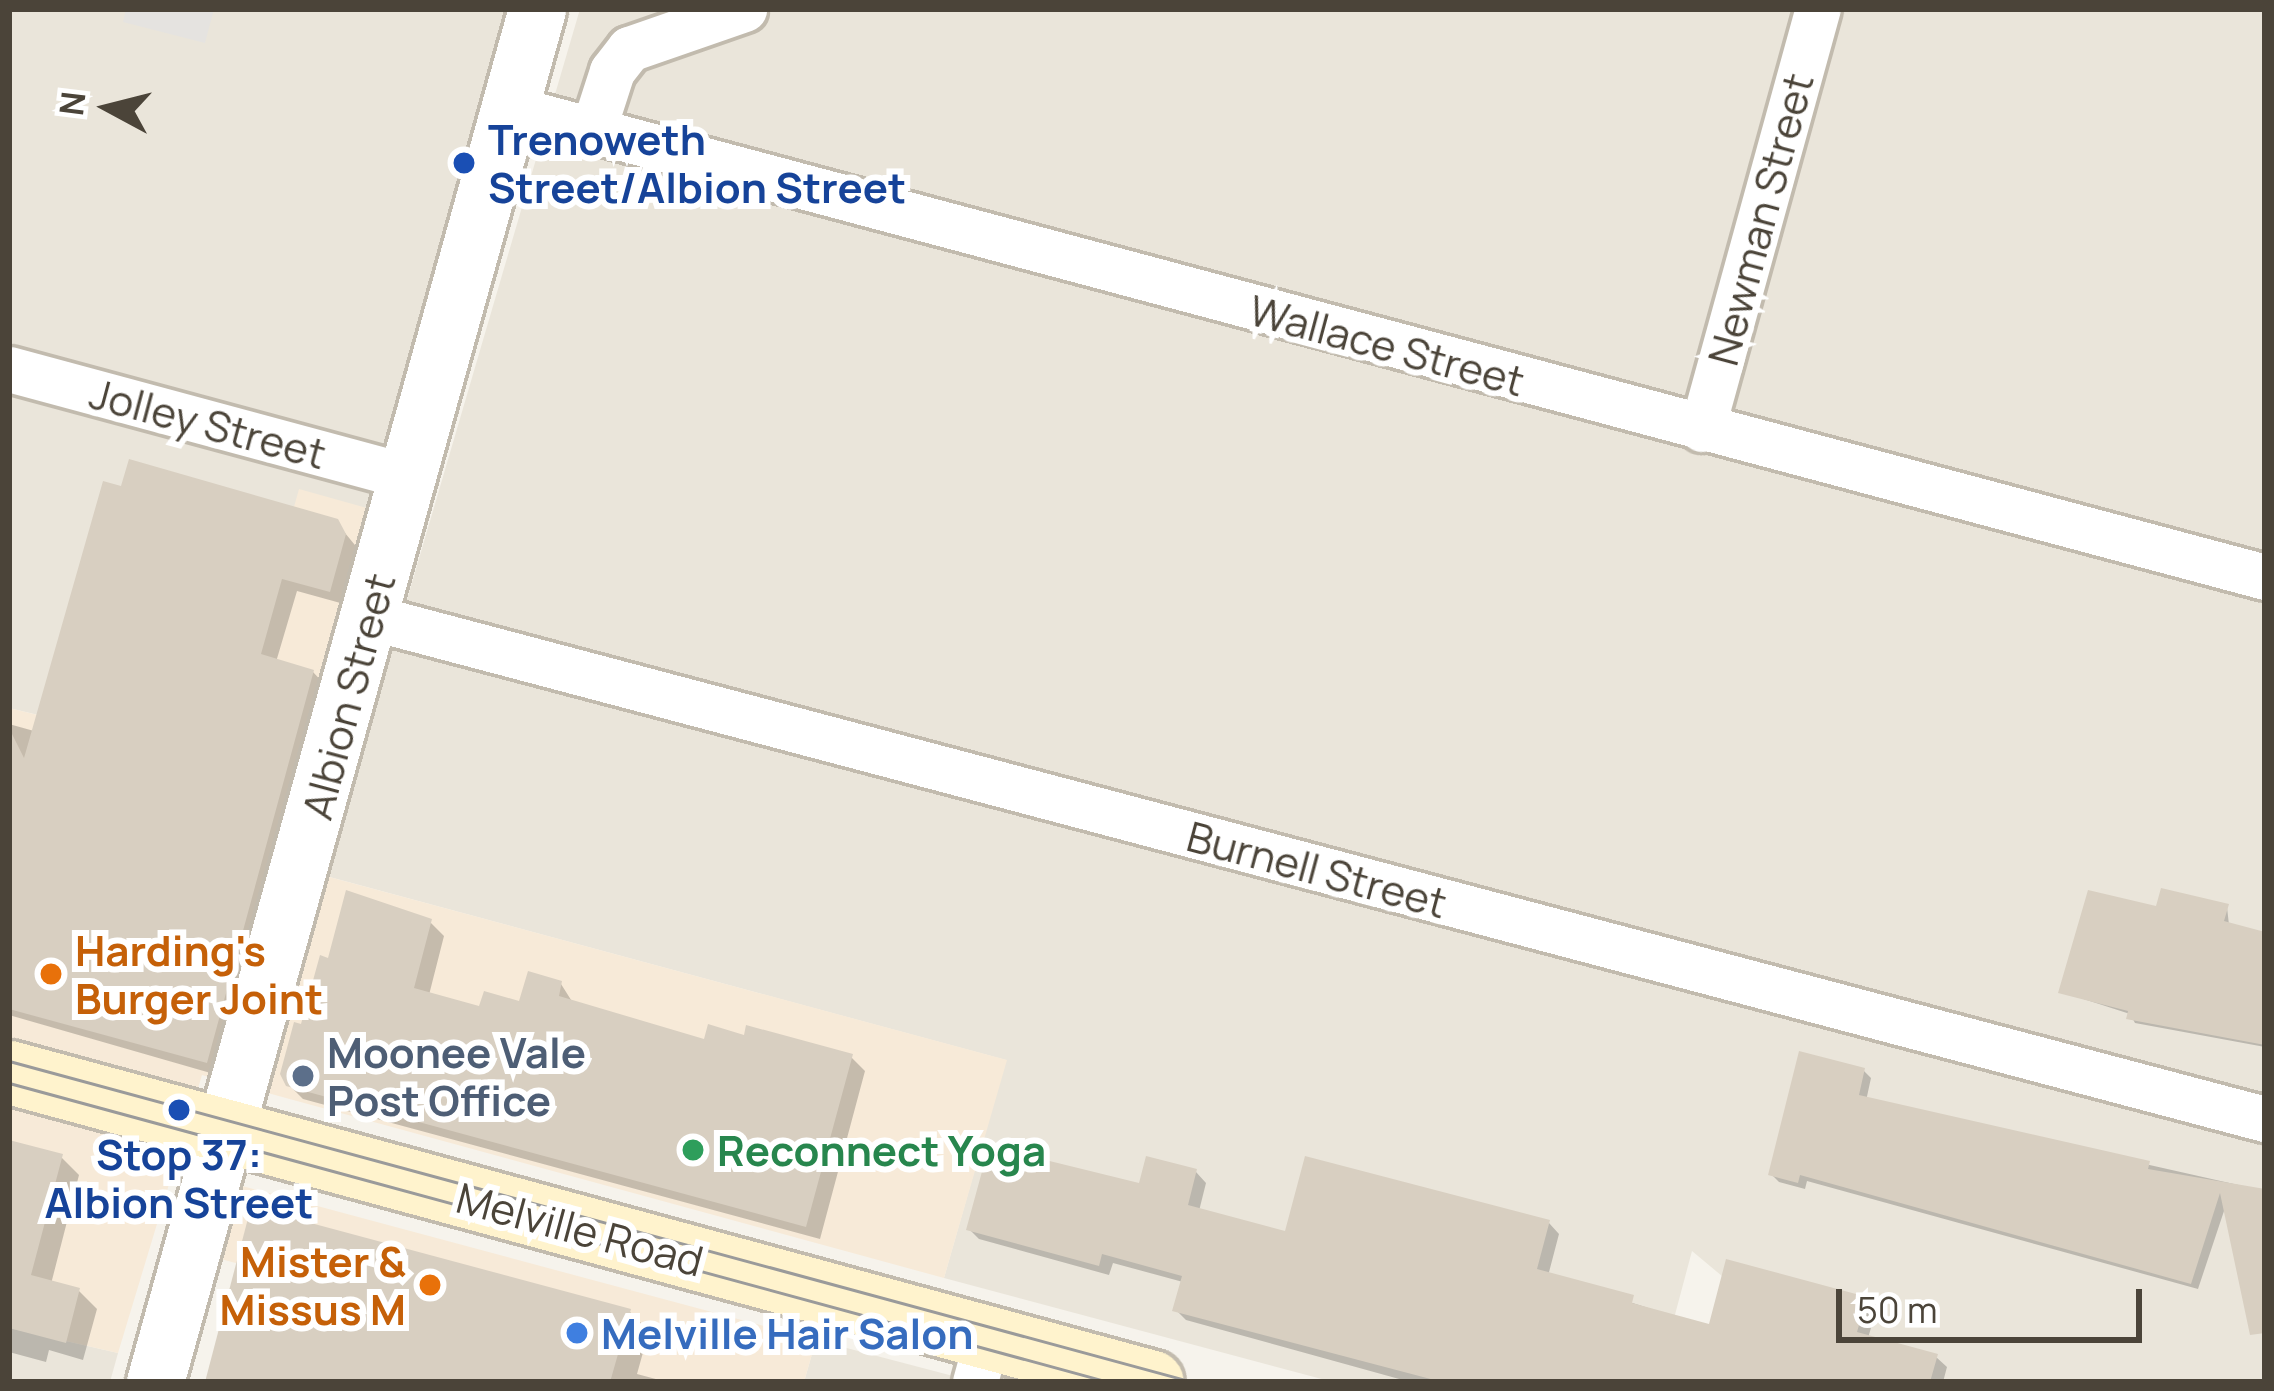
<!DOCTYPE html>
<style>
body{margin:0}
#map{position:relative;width:2274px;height:1391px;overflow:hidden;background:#f6f3ec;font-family:Manrope,sans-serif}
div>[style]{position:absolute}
.residential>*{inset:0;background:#eae5da}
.commercial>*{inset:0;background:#f7ead8}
.parking>*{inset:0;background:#e5e3e0}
.shadow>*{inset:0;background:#0003}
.building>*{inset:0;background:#d8cfc1}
.roads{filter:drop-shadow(3px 0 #c2bbae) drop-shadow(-3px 0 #c2bbae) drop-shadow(0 3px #c2bbae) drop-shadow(0 -3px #c2bbae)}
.minor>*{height:45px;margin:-22.5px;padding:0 22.5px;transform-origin:22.5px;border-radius:22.5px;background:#fff}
.tertiary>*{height:57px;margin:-28.5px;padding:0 28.5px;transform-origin:28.5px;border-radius:28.5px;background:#fff}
.secondary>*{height:63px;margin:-31.5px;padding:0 31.5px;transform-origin:31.5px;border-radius:31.5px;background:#fff3cd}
.tram>*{height:3px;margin:-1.5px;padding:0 1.5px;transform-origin:1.5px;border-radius:1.5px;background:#9a9a9a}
.dots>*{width:33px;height:33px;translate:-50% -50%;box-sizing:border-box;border:6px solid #fff;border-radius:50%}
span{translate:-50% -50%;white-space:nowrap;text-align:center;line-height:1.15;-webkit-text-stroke:12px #fff;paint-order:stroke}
.transit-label{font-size:42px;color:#164399;font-weight:700}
.left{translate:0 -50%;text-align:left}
.street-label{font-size:42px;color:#4b4439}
.food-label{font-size:42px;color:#c56008;font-weight:700}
.right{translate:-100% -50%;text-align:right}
.service-label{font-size:42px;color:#4e5e75;font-weight:700}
.leisure-label{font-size:42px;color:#27864d;font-weight:700}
.shop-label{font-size:42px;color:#366cbe;font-weight:700}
.frame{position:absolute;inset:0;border:12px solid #4b4439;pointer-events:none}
.north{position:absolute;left:48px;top:48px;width:120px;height:120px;-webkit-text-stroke:9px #fff;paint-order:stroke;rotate:277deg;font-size:33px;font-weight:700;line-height:48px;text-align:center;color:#4b4439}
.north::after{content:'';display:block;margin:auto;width:42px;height:54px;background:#4b4439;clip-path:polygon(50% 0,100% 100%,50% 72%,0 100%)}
.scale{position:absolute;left:1836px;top:1289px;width:306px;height:54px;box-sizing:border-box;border:6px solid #4b4439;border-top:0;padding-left:15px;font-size:36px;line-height:42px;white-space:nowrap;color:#4b4439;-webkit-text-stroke:9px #fff;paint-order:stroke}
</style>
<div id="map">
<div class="residential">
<i style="clip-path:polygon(9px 9px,506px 9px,374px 510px,51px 718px,9px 708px)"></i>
<i style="clip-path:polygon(580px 9px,2265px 9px,2265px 1382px,1849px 1382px,1692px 1251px,1657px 1382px,1333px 1382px,944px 1278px,1006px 1060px,326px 876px)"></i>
<i style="clip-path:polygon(9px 1328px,118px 1353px,110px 1382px,9px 1382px)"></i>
<i style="clip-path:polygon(816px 1340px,976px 1382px,804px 1382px)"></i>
</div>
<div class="commercial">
<i style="clip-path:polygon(299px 489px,374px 510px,281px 864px,1007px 1060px,944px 1278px,202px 1075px,118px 1353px,9px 1328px,9px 708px,50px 718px,277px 568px)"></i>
<i style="clip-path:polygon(235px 1184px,816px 1340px,804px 1382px,610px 1382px,614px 1366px,217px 1258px)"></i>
</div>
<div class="parking">
<i style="clip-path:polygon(126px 9px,214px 9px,205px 43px,123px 22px)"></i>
</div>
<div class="shadow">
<i style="clip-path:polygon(336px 522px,359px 550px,344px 604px,297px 591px,276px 662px,313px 672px,327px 687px,221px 1076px,9px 1015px,9px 724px,34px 731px)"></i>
<i style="clip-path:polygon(2227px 907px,2229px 925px,2265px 935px,2265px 1047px,2135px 1023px,2130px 1014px,2062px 992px,2158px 910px)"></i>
<i style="clip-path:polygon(430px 922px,444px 936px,429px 995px,482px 1009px,521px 1005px,561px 984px,573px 1003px,706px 1043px,746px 1038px,851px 1057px,865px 1071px,820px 1239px,303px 1099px,288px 1084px,330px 961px)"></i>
<i style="clip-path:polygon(1864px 1071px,1871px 1078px,1866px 1101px,2265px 1191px,2265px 1300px,2226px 1205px,2198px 1289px,1807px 1181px,1805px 1189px,1779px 1182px,1771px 1174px)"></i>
<i style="clip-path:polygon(9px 1142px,61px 1157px,79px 1175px,51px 1284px,78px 1290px,97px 1309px,83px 1360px,49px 1350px,46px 1362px,9px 1352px)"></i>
<i style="clip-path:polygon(1196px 1172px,1206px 1183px,1199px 1211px,1287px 1235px,1549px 1223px,1559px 1234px,1548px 1276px,1711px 1328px,1865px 1300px,1876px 1311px,1868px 1338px,1936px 1357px,1947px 1367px,1943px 1382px,1410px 1382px,1186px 1320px,1176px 1310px,1183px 1282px,1113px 1263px,1109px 1275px,979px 1239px,969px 1229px)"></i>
<i style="clip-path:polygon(630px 1312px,649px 1331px,637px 1374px,667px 1382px,208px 1382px)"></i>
</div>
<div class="building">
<i style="clip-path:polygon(129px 459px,338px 519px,346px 534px,330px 592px,282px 579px,261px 654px,314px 670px,207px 1063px,9px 1009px,9px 728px,24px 758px,103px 481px,121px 486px)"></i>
<i style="clip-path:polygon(2161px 888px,2229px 904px,2224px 921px,2265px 932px,2265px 1045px,2126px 1019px,2128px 1011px,2058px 993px,2088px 890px,2156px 906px)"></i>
<i style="clip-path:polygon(346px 890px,432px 919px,414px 988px,479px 1006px,484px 991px,519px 1001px,528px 971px,562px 981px,559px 996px,704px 1039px,708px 1024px,744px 1035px,746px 1025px,853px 1054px,806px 1227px,286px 1086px,280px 1074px,294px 1022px,301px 1024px,320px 955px,328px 958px)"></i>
<i style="clip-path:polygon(1799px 1051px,1865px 1068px,1859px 1095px,2150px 1161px,2148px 1169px,2265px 1189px,2265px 1333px,2250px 1335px,2220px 1193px,2191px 1284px,1800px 1175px,1798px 1183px,1768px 1175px)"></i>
<i style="clip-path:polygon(9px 1140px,63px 1154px,31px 1275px,80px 1288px,66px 1343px,9px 1328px)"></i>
<i style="clip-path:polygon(989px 1146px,1139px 1183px,1146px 1156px,1197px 1169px,1188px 1205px,1285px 1231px,1305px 1156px,1550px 1220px,1537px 1269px,1634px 1295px,1632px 1303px,1709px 1324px,1726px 1259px,1867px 1297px,1857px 1332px,1938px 1354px,1930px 1382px,1442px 1382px,1172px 1311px,1182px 1276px,1102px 1254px,1099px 1266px,966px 1230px)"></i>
<i style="clip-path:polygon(251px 1207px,631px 1309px,610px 1382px,205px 1382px)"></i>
</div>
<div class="roads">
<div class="minor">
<i style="left:510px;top:108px;width:1817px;rotate:14.96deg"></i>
<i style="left:593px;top:130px;width:62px;rotate:-72.1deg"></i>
<i style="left:612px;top:71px;width:28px;rotate:-52deg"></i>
<i style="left:629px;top:49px;width:122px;rotate:-19.2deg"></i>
<i style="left:9px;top:369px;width:413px;rotate:15.1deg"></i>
<i style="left:1702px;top:429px;width:436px;rotate:-74.6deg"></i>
<i style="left:370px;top:617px;width:1960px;rotate:14.84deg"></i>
<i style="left:975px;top:1382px;width:46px;rotate:-74.7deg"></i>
</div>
<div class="tertiary">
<i style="left:155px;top:1382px;width:1425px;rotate:-74.45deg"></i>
</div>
<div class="secondary">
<i style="left:9px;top:1072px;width:1184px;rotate:15.17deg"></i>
</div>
</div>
<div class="tram">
<i style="left:9px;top:1061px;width:1227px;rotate:15.17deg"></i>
<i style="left:9px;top:1083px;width:1140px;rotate:15.21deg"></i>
</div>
<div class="dots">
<i style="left:464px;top:163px;background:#1a4fb4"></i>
<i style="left:51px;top:974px;background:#e8710a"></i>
<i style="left:303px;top:1076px;background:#5c6f8a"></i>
<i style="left:179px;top:1110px;background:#1a4fb4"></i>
<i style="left:693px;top:1150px;background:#2e9e5b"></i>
<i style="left:430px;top:1285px;background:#e8710a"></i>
<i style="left:577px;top:1333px;background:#3f7fe0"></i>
</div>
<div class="transit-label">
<span class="left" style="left:488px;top:163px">Trenoweth<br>Street/Albion Street</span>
<span style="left:179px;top:1178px">Stop 37:<br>Albion Street</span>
</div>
<div class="street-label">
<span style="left:1760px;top:219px;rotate:-75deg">Newman Street</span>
<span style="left:1387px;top:345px;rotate:15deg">Wallace Street</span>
<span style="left:208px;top:423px;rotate:15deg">Jolley Street</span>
<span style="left:348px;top:696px;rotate:-75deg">Albion Street</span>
<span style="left:1317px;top:869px;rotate:15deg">Burnell Street</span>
<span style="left:580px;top:1229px;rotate:15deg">Melville Road</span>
</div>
<div class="food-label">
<span class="left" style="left:75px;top:974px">Harding's<br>Burger Joint</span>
<span class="right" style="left:406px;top:1285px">Mister &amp;<br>Missus M</span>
</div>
<div class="service-label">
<span class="left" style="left:327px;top:1076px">Moonee Vale<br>Post Office</span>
</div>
<div class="leisure-label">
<span class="left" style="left:717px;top:1150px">Reconnect Yoga</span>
</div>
<div class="shop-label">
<span class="left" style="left:601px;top:1333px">Melville Hair Salon</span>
</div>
<div class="frame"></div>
<div class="north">N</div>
<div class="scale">50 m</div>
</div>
